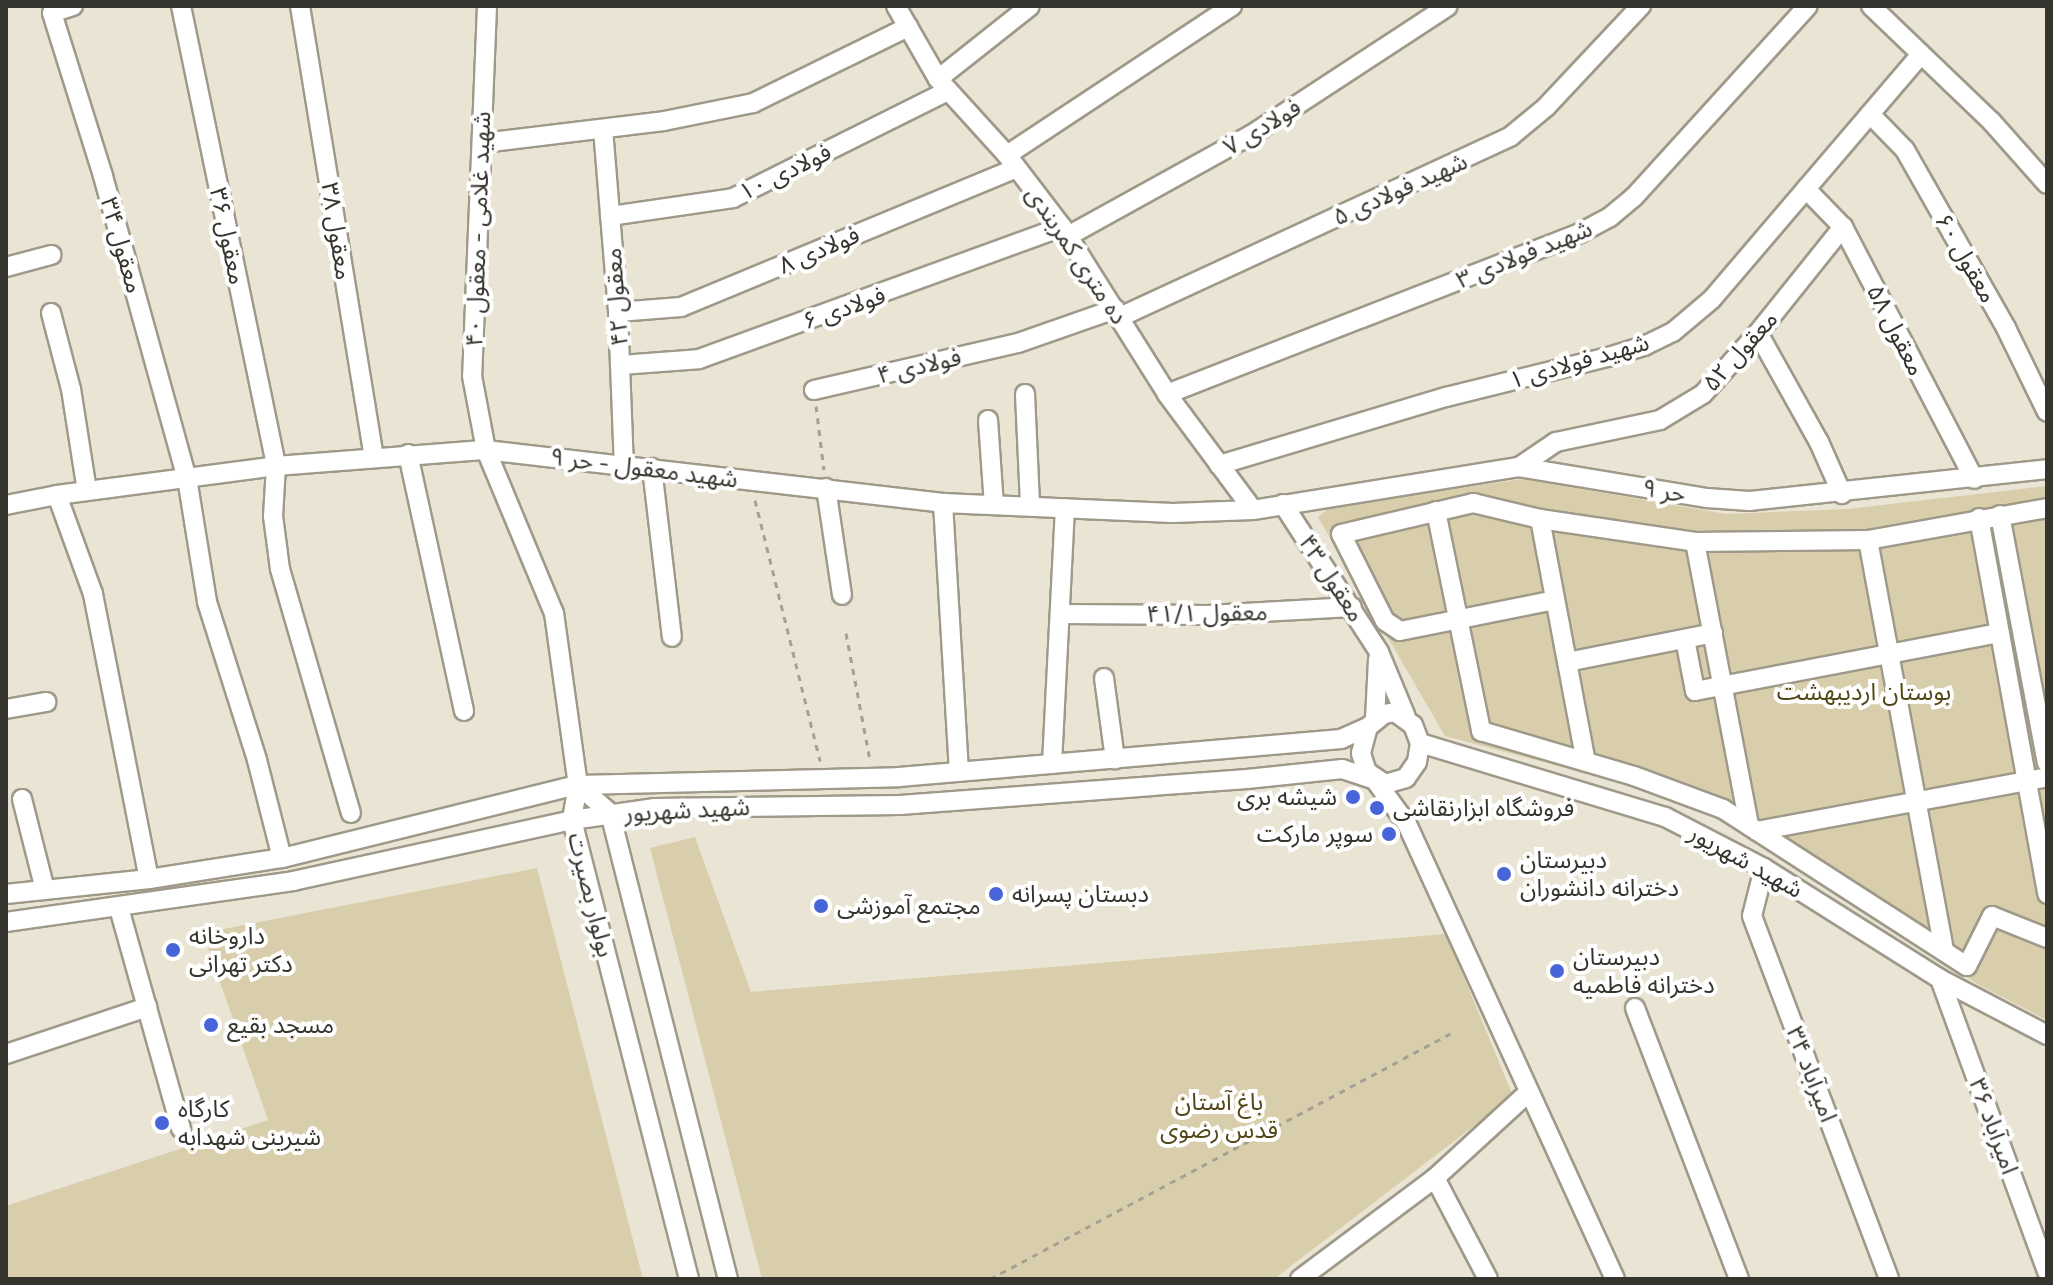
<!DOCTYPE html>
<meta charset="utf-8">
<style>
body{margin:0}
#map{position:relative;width:2053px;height:1285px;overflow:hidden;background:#e9e4d3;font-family:Figtree,"Noto Sans Arabic",sans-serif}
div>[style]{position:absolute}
.green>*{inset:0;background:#d9ceab}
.path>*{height:3px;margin-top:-1.5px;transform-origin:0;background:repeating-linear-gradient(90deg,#a4a093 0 6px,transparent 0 12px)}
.roads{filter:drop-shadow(2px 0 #9e9989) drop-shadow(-2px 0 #9e9989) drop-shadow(0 2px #9e9989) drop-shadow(0 -2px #9e9989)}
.minor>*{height:18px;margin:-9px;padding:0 9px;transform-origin:9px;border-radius:9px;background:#fff}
.dots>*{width:22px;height:22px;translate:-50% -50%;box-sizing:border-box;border:4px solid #fff;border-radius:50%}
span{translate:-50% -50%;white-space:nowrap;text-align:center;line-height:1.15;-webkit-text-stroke:8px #fff;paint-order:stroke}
.street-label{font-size:24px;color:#36342e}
.park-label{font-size:24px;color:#534617}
.poi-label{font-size:24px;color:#36342e}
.right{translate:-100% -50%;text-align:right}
.left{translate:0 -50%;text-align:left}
.frame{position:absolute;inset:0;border:8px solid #36342e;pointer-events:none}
</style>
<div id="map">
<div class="green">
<i style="clip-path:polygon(1523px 479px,1726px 514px,1848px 509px,2047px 486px,2047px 1020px,1979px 985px,1780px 856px,1711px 816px,1634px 786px,1445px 736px,1318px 517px,1330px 507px)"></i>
<i style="clip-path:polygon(695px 837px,751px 992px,1446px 934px,1513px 1096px,1274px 1279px,762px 1279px,650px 848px)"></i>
<i style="clip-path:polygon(537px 868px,643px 1279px,6px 1279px,6px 1206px,268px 1120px,203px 933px)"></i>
</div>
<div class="path">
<i style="left:816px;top:406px;width:64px;rotate:82.9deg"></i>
<i style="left:755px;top:500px;width:269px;rotate:76deg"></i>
<i style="left:846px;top:633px;width:129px;rotate:79.3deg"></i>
<i style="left:990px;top:1279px;width:527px;rotate:-28.07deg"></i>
</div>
<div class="roads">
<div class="minor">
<i style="left:73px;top:6px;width:22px;rotate:162deg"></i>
<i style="left:52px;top:13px;width:171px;rotate:72.6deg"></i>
<i style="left:103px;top:176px;width:313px;rotate:74.5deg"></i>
<i style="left:187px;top:478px;width:126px;rotate:80.8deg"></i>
<i style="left:207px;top:602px;width:166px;rotate:72.4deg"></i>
<i style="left:257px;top:760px;width:101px;rotate:75.7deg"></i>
<i style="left:181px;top:6px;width:470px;rotate:78.3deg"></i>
<i style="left:276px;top:466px;width:50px;rotate:93.4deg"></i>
<i style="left:273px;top:516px;width:53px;rotate:82.5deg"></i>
<i style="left:280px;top:569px;width:254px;rotate:73.8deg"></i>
<i style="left:300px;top:6px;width:456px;rotate:80.7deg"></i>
<i style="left:487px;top:6px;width:370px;rotate:92.3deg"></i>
<i style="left:472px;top:376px;width:75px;rotate:79.3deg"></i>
<i style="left:486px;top:450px;width:177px;rotate:67.4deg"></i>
<i style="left:554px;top:613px;width:174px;rotate:82.1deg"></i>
<i style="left:578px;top:785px;width:36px;rotate:100deg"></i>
<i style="left:572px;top:820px;width:474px;rotate:75.7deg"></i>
<i style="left:896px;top:6px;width:84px;rotate:60.1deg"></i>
<i style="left:938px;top:79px;width:103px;rotate:47.8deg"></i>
<i style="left:1007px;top:155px;width:91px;rotate:52.6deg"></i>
<i style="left:1062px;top:227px;width:197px;rotate:57.8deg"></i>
<i style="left:1167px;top:394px;width:144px;rotate:53.4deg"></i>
<i style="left:1871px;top:6px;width:166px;rotate:43.8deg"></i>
<i style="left:1991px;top:121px;width:84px;rotate:48.4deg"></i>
<i style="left:938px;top:79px;width:117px;rotate:-38.4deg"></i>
<i style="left:1870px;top:114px;width:50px;rotate:45.8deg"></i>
<i style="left:1905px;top:150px;width:205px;rotate:60.4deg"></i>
<i style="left:2006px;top:328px;width:93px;rotate:64deg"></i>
<i style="left:603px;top:129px;width:184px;rotate:85.3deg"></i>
<i style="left:618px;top:312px;width:153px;rotate:87.8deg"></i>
<i style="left:483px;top:143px;width:182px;rotate:-6.9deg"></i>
<i style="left:664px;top:121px;width:91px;rotate:-11.4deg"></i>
<i style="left:753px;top:103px;width:173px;rotate:-26.1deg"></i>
<i style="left:1007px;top:155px;width:270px;rotate:-33.5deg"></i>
<i style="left:1806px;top:189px;width:53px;rotate:45.8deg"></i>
<i style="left:1843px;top:227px;width:284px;rotate:62.5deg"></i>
<i style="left:610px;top:216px;width:124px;rotate:-8.3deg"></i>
<i style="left:733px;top:198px;width:240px;rotate:-26.5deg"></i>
<i style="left:1068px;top:236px;width:209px;rotate:-28.9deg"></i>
<i style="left:1251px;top:135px;width:235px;rotate:-33.2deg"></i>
<i style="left:6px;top:267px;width:47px;rotate:-14.9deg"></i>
<i style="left:618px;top:312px;width:63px;rotate:-4.5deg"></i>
<i style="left:681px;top:307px;width:363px;rotate:-22.5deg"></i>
<i style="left:51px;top:313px;width:79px;rotate:75.3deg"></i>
<i style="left:71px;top:389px;width:103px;rotate:81.1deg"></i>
<i style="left:1120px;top:317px;width:431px;rotate:-24.8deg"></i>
<i style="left:1511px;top:136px;width:45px;rotate:-39.6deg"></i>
<i style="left:1546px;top:107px;width:139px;rotate:-46.8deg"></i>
<i style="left:1758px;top:333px;width:125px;rotate:60.8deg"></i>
<i style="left:1819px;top:442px;width:57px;rotate:66.1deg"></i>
<i style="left:620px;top:365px;width:79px;rotate:-4.3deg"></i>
<i style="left:699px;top:359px;width:386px;rotate:-20deg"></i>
<i style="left:814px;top:390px;width:209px;rotate:-13deg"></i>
<i style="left:1018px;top:343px;width:103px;rotate:-19.3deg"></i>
<i style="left:1025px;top:394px;width:112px;rotate:87.4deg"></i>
<i style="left:1167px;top:394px;width:443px;rotate:-21.3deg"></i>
<i style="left:1580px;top:233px;width:34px;rotate:-28deg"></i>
<i style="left:1610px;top:217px;width:31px;rotate:-40deg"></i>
<i style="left:1634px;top:197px;width:258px;rotate:-47.7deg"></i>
<i style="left:988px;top:420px;width:85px;rotate:86deg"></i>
<i style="left:408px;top:454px;width:263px;rotate:77.7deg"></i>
<i style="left:1219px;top:465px;width:237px;rotate:-16.7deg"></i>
<i style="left:1446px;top:397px;width:167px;rotate:-13.9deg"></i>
<i style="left:1608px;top:357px;width:38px;rotate:-17deg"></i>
<i style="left:1644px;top:346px;width:32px;rotate:-26deg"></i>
<i style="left:1673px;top:332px;width:51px;rotate:-40.2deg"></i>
<i style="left:1712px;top:299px;width:322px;rotate:-49.5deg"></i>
<i style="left:1519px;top:467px;width:45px;rotate:-34deg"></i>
<i style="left:1556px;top:442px;width:106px;rotate:-11.9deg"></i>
<i style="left:1660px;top:420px;width:50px;rotate:-31.2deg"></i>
<i style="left:1703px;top:394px;width:82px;rotate:-48deg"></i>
<i style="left:1758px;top:333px;width:136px;rotate:-51.3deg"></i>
<i style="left:652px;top:468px;width:170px;rotate:83.3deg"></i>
<i style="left:826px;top:488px;width:108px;rotate:81.5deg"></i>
<i style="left:57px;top:495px;width:105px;rotate:70deg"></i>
<i style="left:93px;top:594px;width:290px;rotate:78.9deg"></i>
<i style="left:943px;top:503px;width:269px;rotate:86.6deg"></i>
<i style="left:1283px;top:504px;width:176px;rotate:57deg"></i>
<i style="left:1379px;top:652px;width:70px;rotate:67.4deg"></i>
<i style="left:6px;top:505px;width:52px;rotate:-11.1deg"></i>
<i style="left:57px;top:495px;width:221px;rotate:-7.5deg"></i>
<i style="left:276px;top:466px;width:211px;rotate:-4.4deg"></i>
<i style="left:486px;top:450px;width:460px;rotate:6.6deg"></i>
<i style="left:943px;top:503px;width:230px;rotate:2.5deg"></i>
<i style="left:1173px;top:513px;width:80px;rotate:-2.1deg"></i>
<i style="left:1253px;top:510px;width:269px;rotate:-9.2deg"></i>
<i style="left:1519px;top:467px;width:191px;rotate:9.4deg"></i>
<i style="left:1707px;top:498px;width:42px;rotate:4.1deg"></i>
<i style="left:1749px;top:501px;width:300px;rotate:-6.1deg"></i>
<i style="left:1436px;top:511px;width:225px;rotate:78.4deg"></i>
<i style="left:1481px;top:731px;width:159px;rotate:16.4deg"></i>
<i style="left:1634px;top:776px;width:95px;rotate:20.3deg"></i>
<i style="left:1723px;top:809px;width:290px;rotate:32.8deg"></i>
<i style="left:1967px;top:966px;width:56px;rotate:-63.4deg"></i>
<i style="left:1992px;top:916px;width:59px;rotate:21.8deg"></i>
<i style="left:2000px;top:515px;width:252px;rotate:79.3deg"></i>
<i style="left:1979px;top:518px;width:382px;rotate:79.7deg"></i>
<i style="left:1540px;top:519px;width:247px;rotate:79.3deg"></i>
<i style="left:1868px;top:540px;width:418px;rotate:79.5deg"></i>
<i style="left:1695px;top:542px;width:289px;rotate:79.2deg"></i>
<i style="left:1555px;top:600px;width:158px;rotate:168.7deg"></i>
<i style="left:1400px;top:631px;width:18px;rotate:-146deg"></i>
<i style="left:1385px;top:621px;width:97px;rotate:-116.8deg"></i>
<i style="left:1341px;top:534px;width:136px;rotate:-13.2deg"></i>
<i style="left:1473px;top:503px;width:69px;rotate:13.4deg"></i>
<i style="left:1540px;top:519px;width:157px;rotate:8.4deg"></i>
<i style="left:1695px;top:542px;width:173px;rotate:-0.7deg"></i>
<i style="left:1868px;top:540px;width:182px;rotate:-10.1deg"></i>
<i style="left:1062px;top:614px;width:146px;rotate:0.4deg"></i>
<i style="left:1208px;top:615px;width:144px;rotate:-3.2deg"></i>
<i style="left:1685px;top:639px;width:53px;rotate:79.1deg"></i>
<i style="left:1695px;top:691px;width:310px;rotate:-10.8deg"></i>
<i style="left:1567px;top:662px;width:149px;rotate:-11.2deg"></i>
<i style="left:1104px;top:678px;width:82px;rotate:82.3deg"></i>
<i style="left:6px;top:709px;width:41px;rotate:-9.9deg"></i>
<i style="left:1395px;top:712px;width:22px;rotate:36deg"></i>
<i style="left:1413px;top:725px;width:19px;rotate:69deg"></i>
<i style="left:1420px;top:743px;width:19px;rotate:99deg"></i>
<i style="left:1417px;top:762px;width:19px;rotate:125deg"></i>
<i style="left:1406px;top:778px;width:22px;rotate:164deg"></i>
<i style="left:1385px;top:784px;width:22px;rotate:-146deg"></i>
<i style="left:1367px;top:772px;width:20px;rotate:-108deg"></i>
<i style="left:1361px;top:753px;width:27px;rotate:-75deg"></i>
<i style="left:1368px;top:727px;width:21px;rotate:-39deg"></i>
<i style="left:1384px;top:714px;width:11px;rotate:-10deg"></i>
<i style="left:1375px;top:719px;width:60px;rotate:-87.1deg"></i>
<i style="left:1420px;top:743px;width:256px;rotate:16.8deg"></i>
<i style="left:1665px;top:817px;width:111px;rotate:27.3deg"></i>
<i style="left:1764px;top:868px;width:208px;rotate:32.2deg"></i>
<i style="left:1940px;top:979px;width:121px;rotate:27.6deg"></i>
<i style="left:1052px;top:764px;width:256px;rotate:-87.1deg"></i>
<i style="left:578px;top:785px;width:43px;rotate:41.2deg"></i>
<i style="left:610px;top:813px;width:481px;rotate:75.8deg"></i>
<i style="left:22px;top:799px;width:94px;rotate:75.8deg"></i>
<i style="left:1757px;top:831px;width:295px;rotate:-10.5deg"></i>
<i style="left:1764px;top:868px;width:49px;rotate:104deg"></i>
<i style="left:1752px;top:916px;width:388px;rotate:69.3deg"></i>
<i style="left:6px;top:894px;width:144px;rotate:-6deg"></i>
<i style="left:149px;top:879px;width:135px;rotate:-9deg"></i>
<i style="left:282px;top:858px;width:305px;rotate:-13.9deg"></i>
<i style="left:578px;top:785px;width:321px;rotate:-1.4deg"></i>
<i style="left:899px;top:777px;width:444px;rotate:-4.9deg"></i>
<i style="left:1341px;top:739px;width:30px;rotate:-24deg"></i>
<i style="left:119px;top:908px;width:229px;rotate:74.3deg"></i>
<i style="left:6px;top:922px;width:290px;rotate:-8.1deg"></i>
<i style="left:293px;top:881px;width:286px;rotate:-12.3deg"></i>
<i style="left:572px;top:820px;width:84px;rotate:-8.2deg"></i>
<i style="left:655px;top:808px;width:245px;rotate:-0.7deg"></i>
<i style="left:900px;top:805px;width:348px;rotate:-4.3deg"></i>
<i style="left:1247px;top:779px;width:96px;rotate:-6deg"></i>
<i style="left:1342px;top:769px;width:35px;rotate:18deg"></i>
<i style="left:1375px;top:780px;width:54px;rotate:54deg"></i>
<i style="left:1407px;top:824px;width:500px;rotate:65.43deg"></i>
<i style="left:1940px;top:979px;width:312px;rotate:69.9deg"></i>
<i style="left:1635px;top:1008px;width:290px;rotate:69deg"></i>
<i style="left:6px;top:1054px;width:149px;rotate:-18.4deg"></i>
<i style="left:1435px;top:1178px;width:114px;rotate:62.3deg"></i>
<i style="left:1300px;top:1279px;width:169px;rotate:-36.8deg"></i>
<i style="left:1435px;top:1178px;width:127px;rotate:-42.5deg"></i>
</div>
</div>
<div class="dots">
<i style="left:1353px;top:797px;background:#4765d8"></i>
<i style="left:1377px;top:808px;background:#4765d8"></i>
<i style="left:1389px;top:834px;background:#4765d8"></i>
<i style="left:1504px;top:874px;background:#4765d8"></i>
<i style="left:996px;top:894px;background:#4765d8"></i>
<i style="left:821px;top:906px;background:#4765d8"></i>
<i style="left:173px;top:950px;background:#4765d8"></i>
<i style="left:1557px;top:971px;background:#4765d8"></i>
<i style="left:211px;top:1025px;background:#4765d8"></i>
<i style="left:162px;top:1123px;background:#4765d8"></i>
</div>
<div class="street-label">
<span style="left:1262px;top:127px;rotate:-31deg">فولادی ۷</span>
<span style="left:785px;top:172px;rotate:-26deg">فولادی ۱۰</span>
<span style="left:1400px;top:189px;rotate:-24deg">شهید فولادی ۵</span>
<span style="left:478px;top:229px;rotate:-88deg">شهید غلامی - معقول ۴۰</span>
<span style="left:337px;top:231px;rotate:81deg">معقول ۳۸</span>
<span style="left:228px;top:236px;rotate:78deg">معقول ۳۶</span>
<span style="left:122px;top:245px;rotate:74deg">معقول ۳۴</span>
<span style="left:819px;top:250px;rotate:-23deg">فولادی ۸</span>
<span style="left:1524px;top:254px;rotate:-22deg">شهید فولادی ۳</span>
<span style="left:1077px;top:255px;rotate:56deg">ده متری کمربندی</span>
<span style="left:1966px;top:258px;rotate:60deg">معقول ۶۰</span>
<span style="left:616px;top:297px;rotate:-94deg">معقول ۴۲</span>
<span style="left:844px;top:308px;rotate:-19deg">فولادی ۶</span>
<span style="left:1896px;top:330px;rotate:63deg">معقول ۵۸</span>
<span style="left:1740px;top:351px;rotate:-48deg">معقول ۵۲</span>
<span style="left:1579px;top:361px;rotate:-16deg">شهید فولادی ۱</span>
<span style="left:919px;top:366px;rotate:-13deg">فولادی ۴</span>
<span style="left:644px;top:468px;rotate:7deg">شهید معقول - حر ۹</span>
<span style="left:1664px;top:491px;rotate:9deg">حر ۹</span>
<span style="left:1332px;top:578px;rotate:57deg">معقول ۴۳</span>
<span style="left:1207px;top:613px;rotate:-1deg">معقول ۴۱/۱</span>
<span style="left:687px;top:810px;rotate:-3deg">شهید شهریور</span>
<span style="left:1746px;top:861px;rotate:29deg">شهید شهریور</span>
<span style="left:591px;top:895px;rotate:76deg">بولوار بصیرت</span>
<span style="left:1812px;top:1074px;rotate:69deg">امیرآباد ۳۴</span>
<span style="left:1994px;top:1126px;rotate:70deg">امیرآباد ۳۶</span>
</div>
<div class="park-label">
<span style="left:1864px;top:692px">بوستان اردیبهشت</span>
<span style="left:1219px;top:1116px">باغ آستان<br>قدس رضوی</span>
</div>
<div class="poi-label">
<span class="right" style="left:1337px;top:797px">شیشه بری</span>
<span class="left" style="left:1393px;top:808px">فروشگاه ابزارنقاشی</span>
<span class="right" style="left:1373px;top:834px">سوپر مارکت</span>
<span class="left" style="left:1520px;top:874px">دبیرستان<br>دخترانه دانشوران</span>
<span class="left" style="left:1012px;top:894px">دبستان پسرانه</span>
<span class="left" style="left:837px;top:906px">مجتمع آموزشی</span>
<span class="left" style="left:189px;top:950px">داروخانه<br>دکتر تهرانی</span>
<span class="left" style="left:1573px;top:971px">دبیرستان<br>دخترانه فاطمیه</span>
<span class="left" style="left:227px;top:1025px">مسجد بقیع</span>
<span class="left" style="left:178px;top:1123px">کارگاه<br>شیرینی شهدابه</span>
</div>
<div class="frame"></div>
</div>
